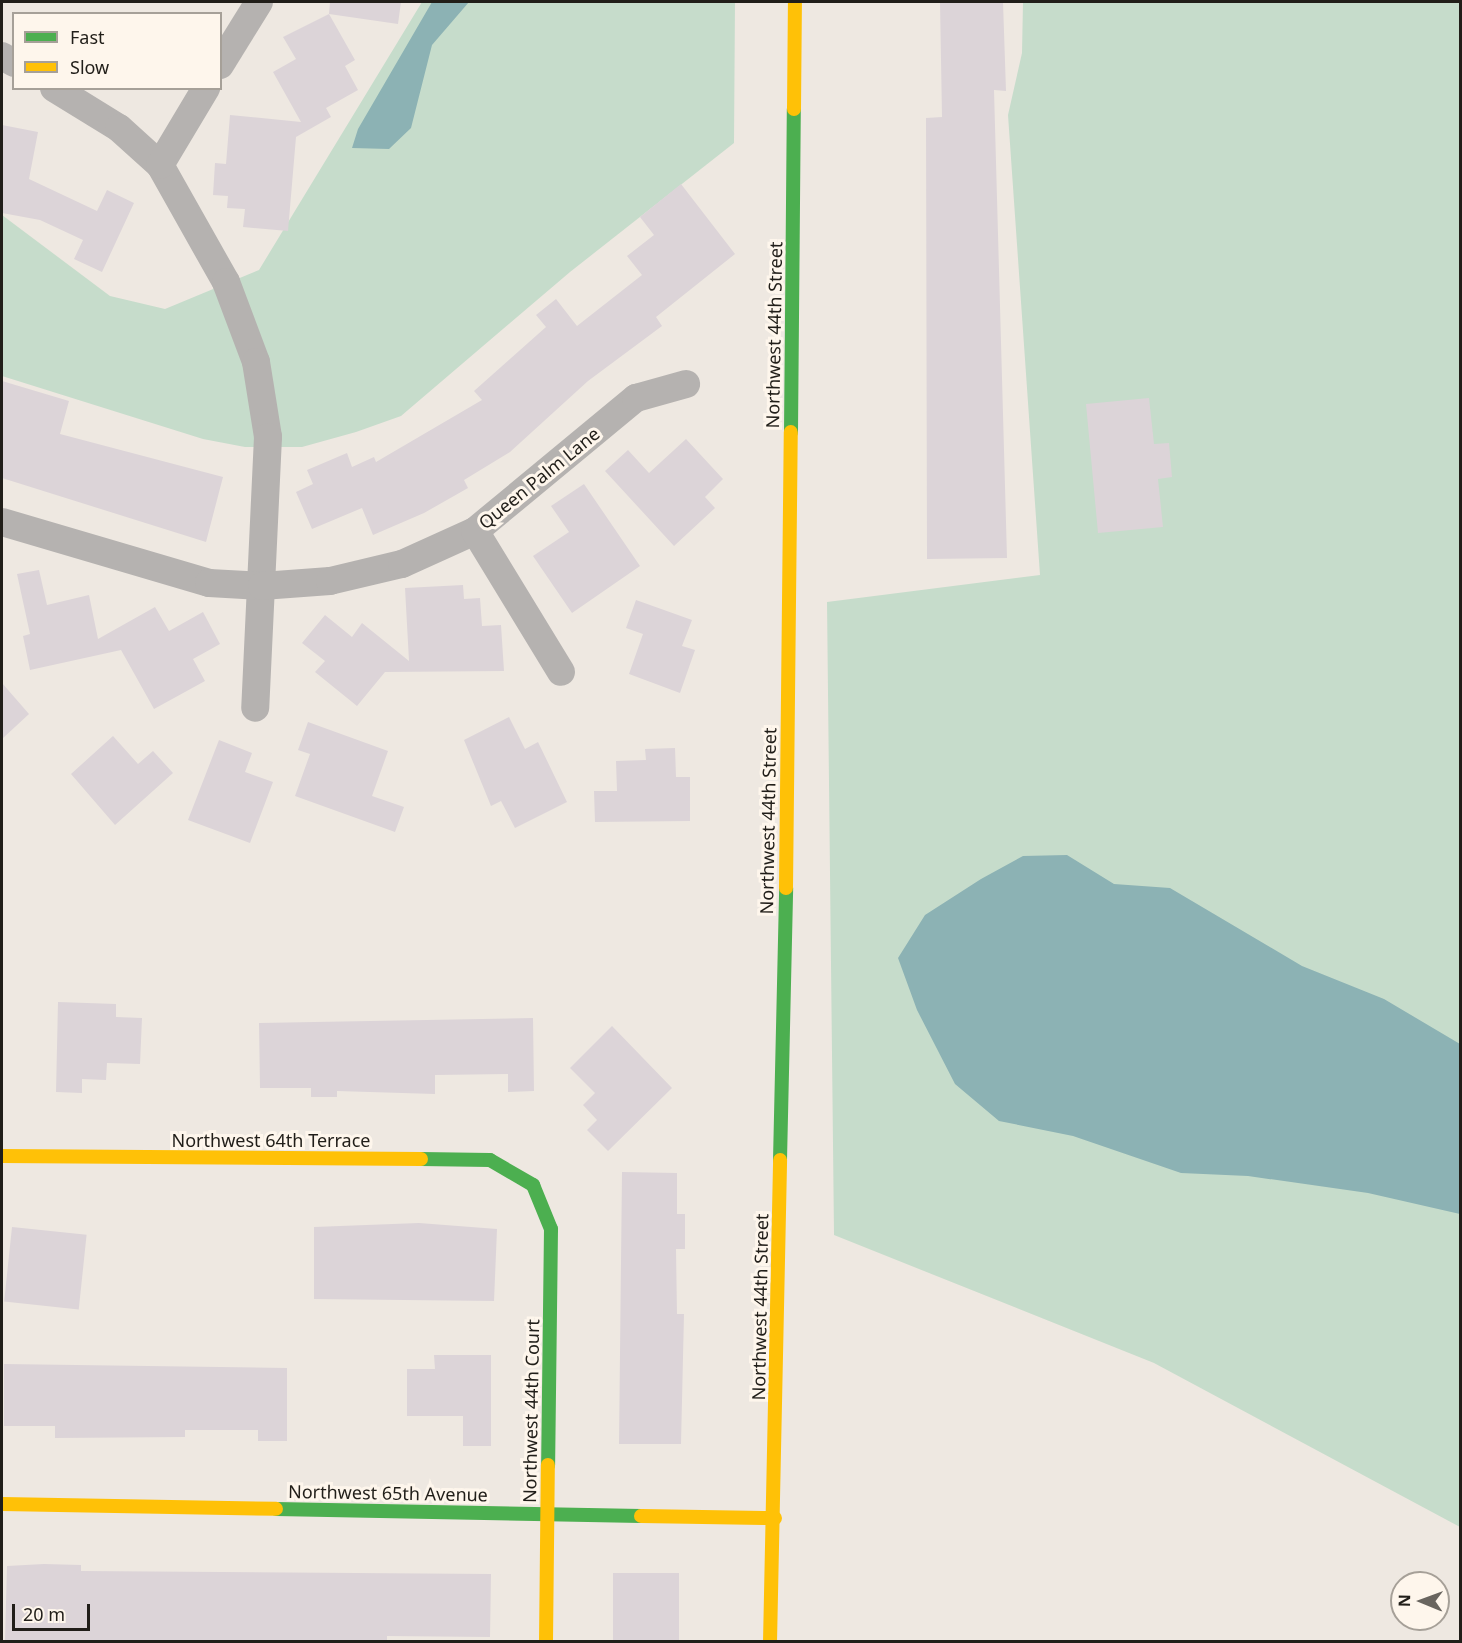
<!DOCTYPE html>
<style>
body{margin:0}
#map{position:relative;width:1462px;height:1643px;overflow:hidden;background:#eee8e1;font-family:"Noto Sans",sans-serif}
div>[style]{position:absolute}
.green>*{inset:0;background:#c6dccb}
.water>*{inset:0;background:#8cb2b4}
.building>*{inset:0;background:#dcd4d8;transform-origin:0 0}
.street>*{height:28px;margin:-14px;padding:0 14px;transform-origin:14px;border-radius:14px;background:#b5b2b0}
.fast>*{height:14px;margin:-7px;padding:0 7px;transform-origin:7px;border-radius:7px;background:#4caf50}
.slow>*{height:14px;margin:-7px;padding:0 7px;transform-origin:7px;border-radius:7px;background:#ffc107}
span{translate:-50% -50%;white-space:nowrap;text-align:center;line-height:1.15;-webkit-text-stroke:6px #fef6ec;paint-order:stroke}
.street-label{font-size:18px;color:#211e19}
.frame{position:absolute;inset:0;border:3px solid #211e19;pointer-events:none}
.legend{position:absolute;left:12px;top:12px;width:210px;height:78px;box-sizing:border-box;background:#fef6ec;border:2px solid #a6a098;margin:0;padding:8px 10px;list-style:none;font-size:18px;color:#211e19}
.legend li{display:flex;align-items:center;gap:12px;height:30px}
.legend b{width:30px;border:2px solid #a6a098}
.north{position:absolute;left:1390px;top:1571px;width:60px;height:60px;box-sizing:border-box;background:#fef6ec;border:2px solid #a6a098;border-radius:50%;rotate:271deg;font-size:16px;font-weight:700;line-height:24px;text-align:center;color:#211e19}
.north::after{content:'';display:block;margin:auto;width:21px;height:27px;background:#69655f;clip-path:polygon(50% 0,100% 100%,50% 72%,0 100%)}
.scale{position:absolute;left:12px;top:1604px;width:78px;height:27px;box-sizing:border-box;border:3px solid #211e19;border-top:0;padding-left:8px;font-size:18px;line-height:21px;white-space:nowrap;color:#211e19;-webkit-text-stroke:4px #fef6ec;paint-order:stroke}
</style>
<div id="map">
<div class="green">
<i style="clip-path:polygon(422px 2px,735px 2px,734px 143px,570px 272px,401px 416px,356px 432px,302px 447px,245px 447px,203px 439px,2px 376px,2px 215px,110px 296px,165px 309px,259px 270px)"></i>
<i style="clip-path:polygon(1023px 2px,1460px 2px,1460px 1527px,1154px 1363px,834px 1235px,827px 602px,1040px 575px,1008px 115px,1022px 53px)"></i>
</div>
<div class="water">
<i style="clip-path:polygon(432px 2px,469px 2px,432px 45px,411px 128px,389px 149px,352px 148px,358px 129px)"></i>
<i style="clip-path:polygon(1067px 855px,1114px 884px,1170px 888px,1302px 966px,1384px 999px,1460px 1044px,1460px 1214px,1368px 1193px,1248px 1176px,1181px 1173px,1073px 1136px,999px 1121px,955px 1084px,917px 1010px,898px 958px,925px 915px,981px 879px,1023px 856px)"></i>
</div>
<div class="building">
<i style="clip-path:polygon(330px 2px,401px 2px,398px 24px,329px 14px,355px 60px,345px 66px,358px 90px,326px 108px,331px 117px,296px 137px,288px 231px,243px 227px,245px 209px,227px 208px,228px 196px,213px 195px,215px 163px,226px 164px,230px 115px,301px 122px,273px 72px,296px 59px,283px 37px,329px 14px)"></i>
<i style="clip-path:polygon(940px 2px,1003px 2px,1006px 91px,994px 90px,1007px 558px,927px 559px,926px 118px,942px 117px)"></i>
<i style="clip-path:polygon(2px 125px,38px 132px,29px 179px,97px 211px,107px 190px,134px 203px,102px 272px,74px 259px,83px 240px,40px 220px,2px 213px)"></i>
<i style="clip-path:polygon(681px 184px,735px 254px,656px 317px,662px 326px,588px 381px,510px 452px,464px 480px,468px 488px,424px 513px,373px 535px,362px 508px,312px 529px,296px 492px,313px 484px,307px 470px,347px 453px,352px 467px,374px 457px,376px 462px,482px 400px,474px 391px,546px 327px,536px 315px,556px 299px,577px 326px,642px 275px,627px 256px,654px 235px,640px 217px)"></i>
<i style="clip-path:polygon(2px 381px,69px 401px,60px 434px,223px 477px,206px 542px,2px 478px)"></i>
<i style="clip-path:polygon(1149px 398px,1154px 444px,1169px 443px,1172px 477px,1158px 479px,1163px 527px,1098px 533px,1086px 404px)"></i>
<i style="clip-path:polygon(686px 439px,723px 479px,705px 497px,715px 508px,674px 546px,605px 471px,628px 450px,649px 473px)"></i>
<i style="clip-path:polygon(584px 484px,640px 566px,572px 613px,533px 556px,569px 532px,551px 506px)"></i>
<i style="clip-path:polygon(39px 570px,47px 605px,89px 595px,98px 639px,155px 607px,169px 631px,203px 612px,220px 644px,193px 659px,205px 681px,154px 709px,121px 650px,30px 670px,23px 636px,30px 634px,17px 574px)"></i>
<i style="clip-path:polygon(463px 585px,464px 599px,480px 598px,482px 626px,501px 625px,504px 671px,385px 672px,357px 706px,315px 672px,325px 661px,302px 643px,325px 615px,352px 637px,362px 623px,409px 661px,405px 588px)"></i>
<i style="clip-path:polygon(636px 600px,692px 620px,682px 646px,695px 650px,680px 693px,629px 674px,643px 634px,626px 628px)"></i>
<i style="clip-path:polygon(2px 683px,29px 714px,2px 739px)"></i>
<i style="clip-path:polygon(509px 717px,525px 749px,538px 742px,567px 802px,515px 828px,501px 801px,491px 806px,464px 740px)"></i>
<i style="clip-path:polygon(308px 722px,388px 751px,372px 796px,404px 807px,395px 832px,295px 796px,310px 754px,298px 750px)"></i>
<i style="clip-path:polygon(113px 736px,138px 764px,153px 751px,173px 773px,115px 825px,71px 774px)"></i>
<i style="clip-path:polygon(219px 740px,252px 753px,245px 772px,273px 782px,250px 843px,188px 820px)"></i>
<i style="clip-path:polygon(675px 748px,676px 777px,690px 777px,690px 821px,595px 822px,594px 791px,617px 791px,616px 761px,646px 760px,645px 749px)"></i>
<i style="clip-path:polygon(58px 1002px,116px 1004px,116px 1017px,142px 1018px,140px 1064px,107px 1063px,106px 1080px,82px 1079px,82px 1093px,56px 1092px)"></i>
<i style="clip-path:polygon(533px 1018px,534px 1091px,508px 1092px,508px 1074px,435px 1075px,435px 1094px,337px 1091px,337px 1097px,311px 1097px,311px 1088px,260px 1088px,259px 1023px)"></i>
<i style="clip-path:polygon(612px 1026px,672px 1088px,608px 1151px,587px 1130px,597px 1120px,583px 1105px,595px 1093px,570px 1068px)"></i>
<i style="clip-path:polygon(622px 1172px,677px 1173px,677px 1214px,685px 1214px,685px 1249px,676px 1249px,677px 1314px,684px 1314px,681px 1444px,619px 1444px)"></i>
<i style="clip-path:polygon(419px 1223px,497px 1229px,494px 1301px,314px 1299px,314px 1227px)"></i>
<i style="left:12px;top:1227px;width:75px;height:75px;rotate:6deg"></i>
<i style="clip-path:polygon(434px 1355px,491px 1355px,491px 1446px,463px 1446px,463px 1416px,407px 1416px,407px 1369px,435px 1369px)"></i>
<i style="clip-path:polygon(4px 1364px,287px 1368px,287px 1441px,258px 1441px,258px 1430px,185px 1430px,185px 1437px,55px 1438px,55px 1426px,4px 1426px)"></i>
<i style="clip-path:polygon(44px 1564px,81px 1565px,81px 1571px,491px 1574px,490px 1637px,387px 1636px,387px 1641px,5px 1640px,7px 1566px)"></i>
<i style="left:613px;top:1573px;width:66px;height:68px"></i>
</div>
<div class="street">
<i style="left:2px;top:56px;width:14px;rotate:30deg"></i>
<i style="left:220px;top:65px;width:74px;rotate:-58.2deg"></i>
<i style="left:54px;top:88px;width:76px;rotate:31.6deg"></i>
<i style="left:119px;top:128px;width:55px;rotate:42.1deg"></i>
<i style="left:160px;top:165px;width:134px;rotate:60.6deg"></i>
<i style="left:226px;top:282px;width:85px;rotate:69.4deg"></i>
<i style="left:256px;top:362px;width:76px;rotate:80.9deg"></i>
<i style="left:268px;top:437px;width:271px;rotate:92.7deg"></i>
<i style="left:160px;top:165px;width:90px;rotate:-59.1deg"></i>
<i style="left:2px;top:522px;width:216px;rotate:16.4deg"></i>
<i style="left:209px;top:583px;width:53px;rotate:3.2deg"></i>
<i style="left:262px;top:586px;width:68px;rotate:-4.2deg"></i>
<i style="left:330px;top:581px;width:74px;rotate:-13.3deg"></i>
<i style="left:402px;top:564px;width:80px;rotate:-24.3deg"></i>
<i style="left:475px;top:531px;width:209px;rotate:-39.6deg"></i>
<i style="left:636px;top:398px;width:52px;rotate:-15.6deg"></i>
<i style="left:475px;top:531px;width:165px;rotate:58.6deg"></i>
</div>
<div class="fast">
<i style="left:791px;top:432px;width:323px;rotate:-89.5deg"></i>
<i style="left:421px;top:1159px;width:69px;rotate:0.8deg"></i>
<i style="left:490px;top:1160px;width:50px;rotate:30.2deg"></i>
<i style="left:533px;top:1185px;width:48px;rotate:67.8deg"></i>
<i style="left:551px;top:1229px;width:236px;rotate:90.7deg"></i>
<i style="left:780px;top:1160px;width:272px;rotate:-88.7deg"></i>
<i style="left:276px;top:1509px;width:365px;rotate:1.1deg"></i>
</div>
<div class="slow">
<i style="left:794px;top:109px;width:107px;rotate:-89.5deg"></i>
<i style="left:786px;top:888px;width:456px;rotate:-89.4deg"></i>
<i style="left:2px;top:1156px;width:419px;rotate:0.4deg"></i>
<i style="left:2px;top:1504px;width:274px;rotate:1deg"></i>
<i style="left:641px;top:1516px;width:134px;rotate:0.9deg"></i>
<i style="left:546px;top:1642px;width:177px;rotate:-89.4deg"></i>
<i style="left:770px;top:1642px;width:482px;rotate:-88.8deg"></i>
</div>
<div class="street-label">
<span style="left:774px;top:335px;rotate:-89deg">Northwest 44th Street</span>
<span style="left:539px;top:478px;rotate:-39deg">Queen Palm Lane</span>
<span style="left:768px;top:821px;rotate:-89deg">Northwest 44th Street</span>
<span style="left:271px;top:1140px">Northwest 64th Terrace</span>
<span style="left:760px;top:1307px;rotate:-89deg">Northwest 44th Street</span>
<span style="left:531px;top:1411px;rotate:-89deg">Northwest 44th Court</span>
<span style="left:388px;top:1493px;rotate:1deg">Northwest 65th Avenue</span>
</div>
<div class="frame"></div>
<ul class="legend">
<li><b style="height:8px;background:#4caf50"></b>Fast</li>
<li><b style="height:8px;background:#ffc107"></b>Slow</li>
</ul>
<div class="north">N</div>
<div class="scale">20 m</div>
</div>
